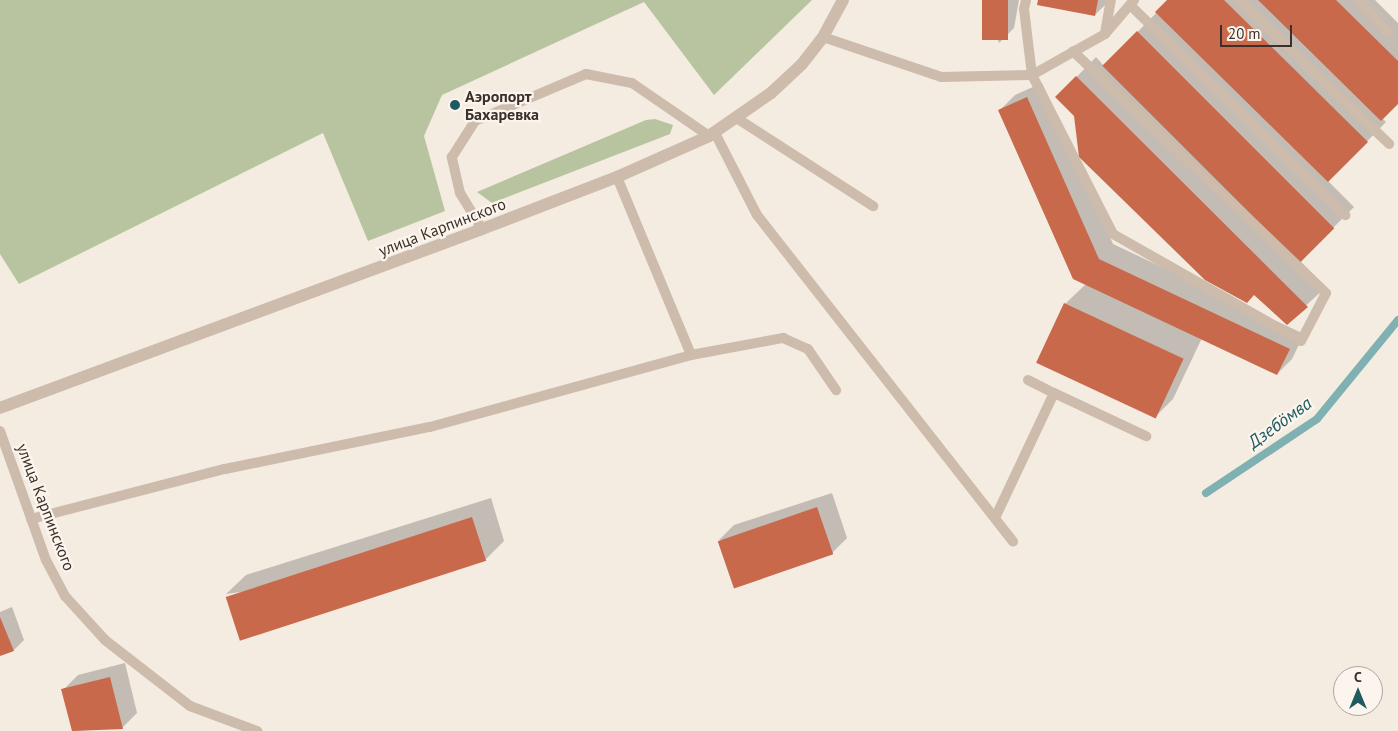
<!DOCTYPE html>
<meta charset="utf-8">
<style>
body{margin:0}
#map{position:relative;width:1398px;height:731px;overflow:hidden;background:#f4ebe1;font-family:"PT Sans",sans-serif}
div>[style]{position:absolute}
.green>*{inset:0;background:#b8c4a0}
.shadow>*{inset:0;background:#0003}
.stream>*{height:8px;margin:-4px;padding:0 4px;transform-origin:4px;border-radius:4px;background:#7fb0b2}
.building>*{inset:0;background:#c8694b;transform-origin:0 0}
.service>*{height:10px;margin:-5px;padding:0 5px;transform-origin:5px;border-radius:5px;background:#cdbbac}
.minor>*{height:12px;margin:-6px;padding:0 6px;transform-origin:6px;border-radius:6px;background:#cdbbac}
.dots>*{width:14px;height:14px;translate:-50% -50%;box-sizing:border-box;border:2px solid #fbf5ee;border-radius:50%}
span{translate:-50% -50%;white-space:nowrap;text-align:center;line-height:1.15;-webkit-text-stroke:4.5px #fbf5ee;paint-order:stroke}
.poi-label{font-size:16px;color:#3b302b;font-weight:700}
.left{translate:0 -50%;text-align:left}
.street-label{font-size:16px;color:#3b302b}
.water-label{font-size:18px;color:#1f5a5e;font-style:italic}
.north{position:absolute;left:1333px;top:666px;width:50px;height:50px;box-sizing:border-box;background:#fbf5ee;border:1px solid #aea6a0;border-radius:50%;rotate:0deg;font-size:14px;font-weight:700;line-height:20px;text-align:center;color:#3b302b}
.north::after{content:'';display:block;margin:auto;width:18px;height:22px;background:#1f5a5e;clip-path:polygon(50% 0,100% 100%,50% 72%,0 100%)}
.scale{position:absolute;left:1220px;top:25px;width:72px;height:22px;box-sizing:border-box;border:2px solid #3b302b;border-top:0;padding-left:6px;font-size:15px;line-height:18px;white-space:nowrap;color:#3b302b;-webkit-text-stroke:4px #fbf5ee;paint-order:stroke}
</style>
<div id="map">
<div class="green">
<i style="clip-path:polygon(0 0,812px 0,714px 95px,644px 2px,442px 95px,424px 136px,445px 211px,368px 241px,323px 133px,19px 284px,0 254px)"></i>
<i style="clip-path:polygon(655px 119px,673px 125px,670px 134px,492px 203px,477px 192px,646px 120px)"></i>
</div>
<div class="shadow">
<i style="clip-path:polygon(983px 0,1019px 0,1014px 28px,999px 43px)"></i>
<i style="clip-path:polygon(1040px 0,1110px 0,1095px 15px)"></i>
<i style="clip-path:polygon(1169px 0,1375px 0,1398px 23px,1398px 102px,1382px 118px,1386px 122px,1328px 181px,1354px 207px,1302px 259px,1267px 228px,1326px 287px,1287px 323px,1057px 97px,1096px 57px,1104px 66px)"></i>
<i style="clip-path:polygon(1042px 83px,1113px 244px,1304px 334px,1292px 359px,1277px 374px,1202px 338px,1173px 399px,1154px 418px,1065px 304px,1086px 284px,1000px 110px,1015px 95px)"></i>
<i style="clip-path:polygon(832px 493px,847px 538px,832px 553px,719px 540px,734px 525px)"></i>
<i style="clip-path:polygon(491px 498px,504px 541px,485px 560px,226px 594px,246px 575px)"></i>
<i style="clip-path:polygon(12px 607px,24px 640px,14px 650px,0 655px,0 612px)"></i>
<i style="clip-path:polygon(125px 663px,137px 713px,122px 728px,73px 731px,63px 690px,78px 675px)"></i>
</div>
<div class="stream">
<i style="left:1206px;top:493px;width:133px;rotate:-33.7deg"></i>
<i style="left:1317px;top:419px;width:128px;rotate:-50.7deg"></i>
</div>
<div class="building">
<i style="left:982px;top:0;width:26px;height:40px"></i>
<i style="clip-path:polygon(1038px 0,1098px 0,1095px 16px,1037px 5px)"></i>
<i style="clip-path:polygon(1167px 0,1224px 0,1368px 142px,1328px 182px,1155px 12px)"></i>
<i style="clip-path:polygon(1258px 0,1336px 0,1398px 61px,1398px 104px,1381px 121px)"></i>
<i style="left:1137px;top:31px;width:279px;height:49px;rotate:45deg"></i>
<i style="clip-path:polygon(1076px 76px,1308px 307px,1287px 325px,1254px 295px,1247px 303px,1205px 280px,1079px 157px,1074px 116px,1055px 97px)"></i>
<i style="clip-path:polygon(1027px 97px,1099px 259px,1290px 349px,1277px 375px,1073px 279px,998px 110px)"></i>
<i style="left:1064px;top:303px;width:132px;height:66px;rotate:25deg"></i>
<i style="left:817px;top:507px;width:50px;height:105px;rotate:71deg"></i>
<i style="left:472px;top:517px;width:46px;height:259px;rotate:72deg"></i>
<i style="clip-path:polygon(0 617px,14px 651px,0 656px)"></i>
<i style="clip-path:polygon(110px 677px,123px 729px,72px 731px,61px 689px)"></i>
</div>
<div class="service">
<i style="left:1026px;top:0;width:9px;rotate:103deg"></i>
<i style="left:1024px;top:9px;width:66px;rotate:83.1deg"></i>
<i style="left:1032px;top:75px;width:84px;rotate:-29.3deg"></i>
<i style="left:1105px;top:34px;width:45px;rotate:-49.5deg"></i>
<i style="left:1239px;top:0;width:208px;rotate:43.8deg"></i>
<i style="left:1358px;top:0;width:44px;rotate:46.8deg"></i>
<i style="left:1130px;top:5px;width:301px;rotate:44.3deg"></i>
<i style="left:1105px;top:33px;width:34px;rotate:-80deg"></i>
<i style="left:823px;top:37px;width:125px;rotate:18.7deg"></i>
<i style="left:941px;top:77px;width:91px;rotate:-1.3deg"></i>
<i style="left:1032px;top:75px;width:178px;rotate:63deg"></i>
<i style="left:1113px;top:234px;width:216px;rotate:29.6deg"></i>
<i style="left:1301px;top:341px;width:54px;rotate:-62.5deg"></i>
<i style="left:1326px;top:293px;width:350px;rotate:-136.3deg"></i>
<i style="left:738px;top:119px;width:161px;rotate:32.8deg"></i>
<i style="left:715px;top:133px;width:92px;rotate:62.9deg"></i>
<i style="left:757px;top:215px;width:415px;rotate:51.9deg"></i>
<i style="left:617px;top:177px;width:193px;rotate:67.4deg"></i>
<i style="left:482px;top:229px;width:42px;rotate:-121.4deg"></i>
<i style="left:460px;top:193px;width:37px;rotate:-103deg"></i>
<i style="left:452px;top:157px;width:43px;rotate:-57.4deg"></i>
<i style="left:475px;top:121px;width:121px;rotate:-22.9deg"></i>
<i style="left:586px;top:74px;width:47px;rotate:11.1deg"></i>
<i style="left:632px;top:83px;width:93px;rotate:34.5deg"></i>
<i style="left:1028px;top:380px;width:29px;rotate:27deg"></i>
<i style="left:0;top:431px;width:137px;rotate:70.4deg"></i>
<i style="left:46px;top:560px;width:41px;rotate:62.2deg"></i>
<i style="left:65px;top:596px;width:59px;rotate:47.7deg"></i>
<i style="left:105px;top:640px;width:108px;rotate:37.8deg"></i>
<i style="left:190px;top:706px;width:72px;rotate:20.5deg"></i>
<i style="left:995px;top:518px;width:138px;rotate:-64.7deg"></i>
<i style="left:1054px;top:393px;width:102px;rotate:25.1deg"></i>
<i style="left:31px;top:519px;width:200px;rotate:-14.5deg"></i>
<i style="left:225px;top:469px;width:209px;rotate:-11.6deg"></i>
<i style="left:430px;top:427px;width:271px;rotate:-15.4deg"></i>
<i style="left:691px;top:355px;width:94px;rotate:-10.5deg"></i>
<i style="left:783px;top:338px;width:27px;rotate:24deg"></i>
<i style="left:808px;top:349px;width:50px;rotate:55.7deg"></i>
</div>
<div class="minor">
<i style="left:0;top:408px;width:514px;rotate:-20.37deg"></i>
<i style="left:482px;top:229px;width:145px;rotate:-21.1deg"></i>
<i style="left:617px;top:177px;width:101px;rotate:-24deg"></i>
<i style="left:709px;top:136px;width:75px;rotate:-34.7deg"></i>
<i style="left:771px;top:93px;width:42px;rotate:-43.1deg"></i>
<i style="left:802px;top:64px;width:34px;rotate:-52deg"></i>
<i style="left:823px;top:37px;width:42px;rotate:-61.6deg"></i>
</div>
<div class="dots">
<i style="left:455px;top:105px;background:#1f5a5e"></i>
</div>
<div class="poi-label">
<span class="left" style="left:465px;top:105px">Аэропорт<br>Бахаревка</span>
</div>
<div class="street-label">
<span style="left:442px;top:227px;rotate:-21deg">улица Карпинского</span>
<span style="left:46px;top:507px;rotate:69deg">улица Карпинского</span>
</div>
<div class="water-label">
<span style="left:1280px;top:423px;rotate:-36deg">Дзебӧмва</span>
</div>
<div class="north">С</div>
<div class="scale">20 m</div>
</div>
